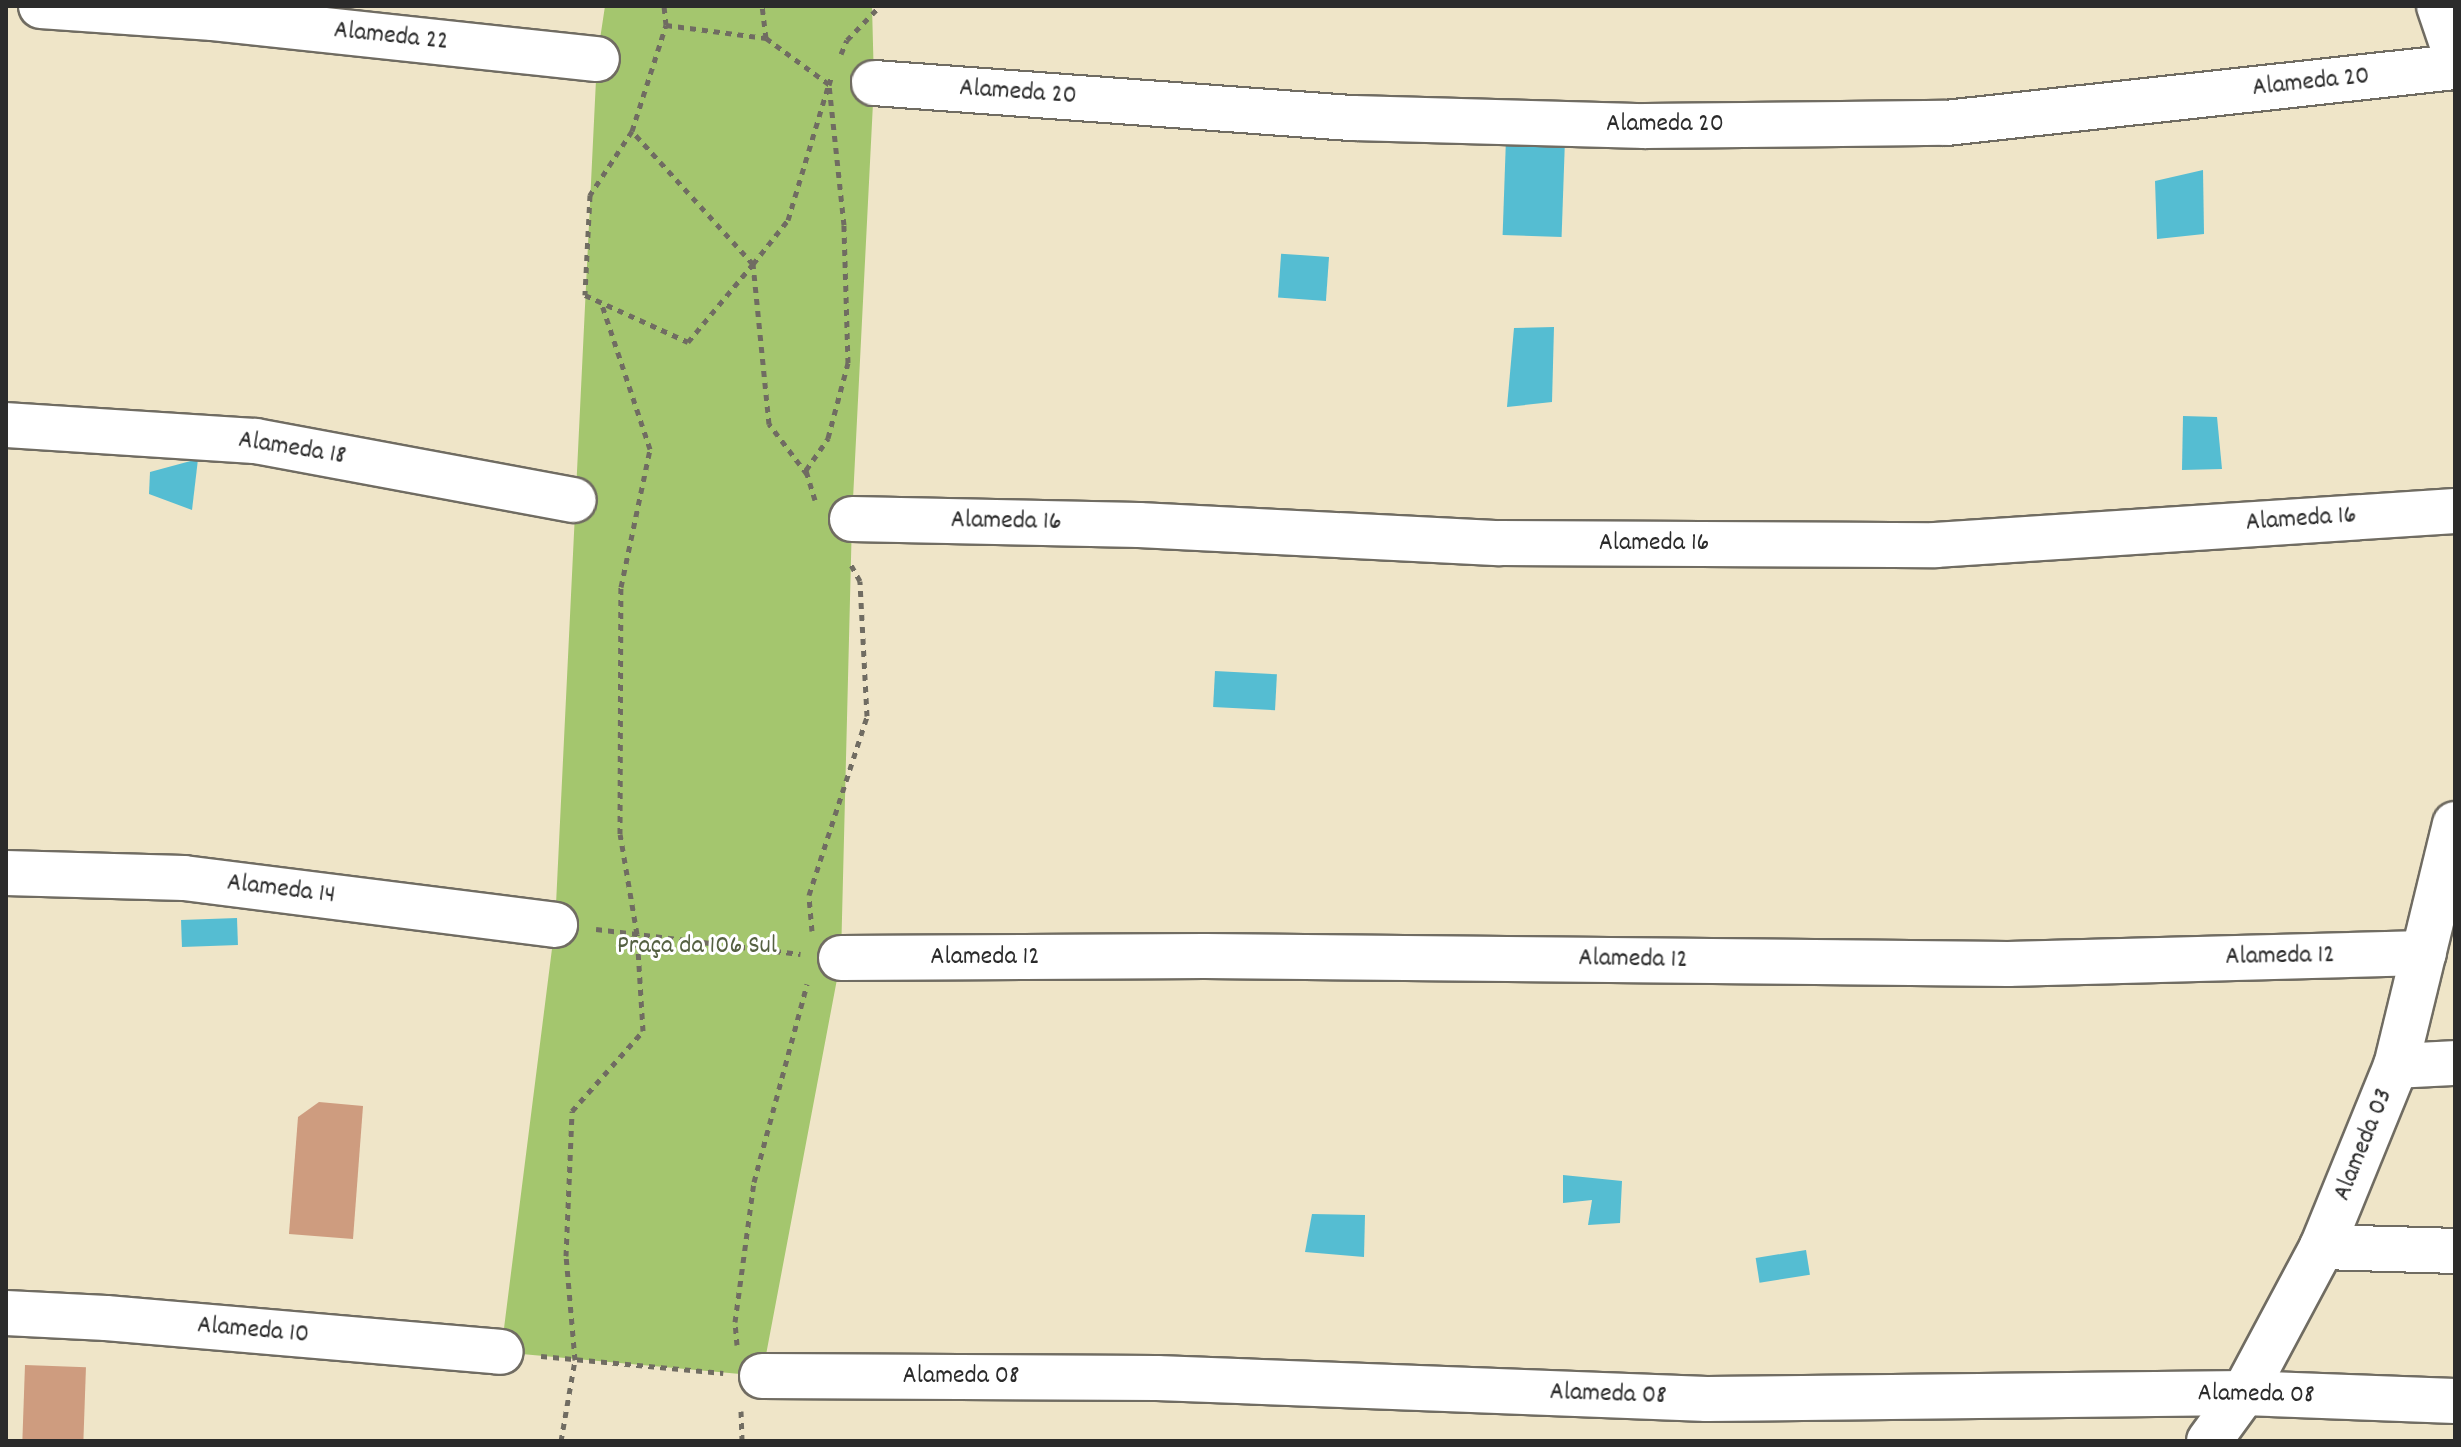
<!DOCTYPE html>
<meta charset="utf-8">
<style>
body{margin:0}
#map{position:relative;width:2461px;height:1447px;overflow:hidden;background:#efe5c8;font-family:Dekko,sans-serif}
div>[style]{position:absolute}
.green>*{inset:0;background:#a4c66e}
.water>*{inset:0;background:#55bdd2;transform-origin:0 0}
.building>*{inset:0;background:#ce9c7f;transform-origin:0 0}
.path>*{height:5px;margin-top:-2.5px;transform-origin:0;background:repeating-linear-gradient(90deg,#706c62 0 6px,transparent 0 12px)}
.roads{filter:drop-shadow(2px 0 #706c62) drop-shadow(-2px 0 #706c62) drop-shadow(0 2px #706c62) drop-shadow(0 -2px #706c62)}
.minor>*{height:44px;margin:-22px;padding:0 22px;transform-origin:22px;border-radius:22px;background:#fff}
span{translate:-50% -50%;white-space:nowrap;text-align:center;line-height:1.15;-webkit-text-stroke:6px #fff;paint-order:stroke}
.street-label{font-size:26px;color:#2b2b2b}
.park-label{font-size:26px;color:#556142}
.frame{position:absolute;inset:0;border:8px solid #2b2b2b;pointer-events:none}
</style>
<div id="map">
<div class="green">
<i style="clip-path:polygon(605px 6px,872px 6px,874px 83px,852px 519px,841px 958px,762px 1376px,501px 1352px,555px 925px,597px 59px)"></i>
</div>
<div class="water">
<i style="left:1565px;top:139px;width:98px;height:59px;rotate:92deg"></i>
<i style="clip-path:polygon(2203px 170px,2204px 234px,2157px 239px,2155px 181px)"></i>
<i style="left:1329px;top:257px;width:44px;height:48px;rotate:94deg"></i>
<i style="clip-path:polygon(1554px 327px,1552px 402px,1507px 407px,1514px 328px)"></i>
<i style="clip-path:polygon(2183px 416px,2217px 417px,2222px 469px,2182px 470px)"></i>
<i style="clip-path:polygon(198px 459px,192px 510px,149px 494px,150px 472px)"></i>
<i style="left:1215px;top:671px;width:62px;height:36px;rotate:3deg"></i>
<i style="left:237px;top:918px;width:27px;height:56px;rotate:88deg"></i>
<i style="clip-path:polygon(1563px 1175px,1622px 1181px,1620px 1223px,1588px 1225px,1592px 1200px,1563px 1203px)"></i>
<i style="clip-path:polygon(1312px 1214px,1365px 1215px,1364px 1257px,1305px 1252px)"></i>
<i style="left:1806px;top:1250px;width:25px;height:51px;rotate:81deg"></i>
</div>
<div class="building">
<i style="clip-path:polygon(319px 1102px,363px 1106px,353px 1239px,289px 1234px,298px 1117px)"></i>
<i style="left:25px;top:1365px;width:61px;height:76px;rotate:2deg"></i>
</div>
<div class="path">
<i style="left:666px;top:25px;width:101px;rotate:7.4deg"></i>
<i style="left:766px;top:38px;width:32px;rotate:-97deg"></i>
<i style="left:766px;top:38px;width:79px;rotate:36.3deg"></i>
<i style="left:841px;top:54px;width:15px;rotate:-67deg"></i>
<i style="left:847px;top:40px;width:47px;rotate:-45.9deg"></i>
<i style="left:632px;top:131px;width:111px;rotate:-72.2deg"></i>
<i style="left:666px;top:25px;width:19px;rotate:-96deg"></i>
<i style="left:807px;top:474px;width:63px;rotate:-127.2deg"></i>
<i style="left:769px;top:424px;width:161px;rotate:-95.7deg"></i>
<i style="left:753px;top:264px;width:180px;rotate:-132.3deg"></i>
<i style="left:632px;top:131px;width:77px;rotate:123.3deg"></i>
<i style="left:590px;top:195px;width:100px;rotate:92.9deg"></i>
<i style="left:585px;top:295px;width:113px;rotate:24.5deg"></i>
<i style="left:688px;top:342px;width:102px;rotate:-50.2deg"></i>
<i style="left:753px;top:264px;width:56px;rotate:-51.5deg"></i>
<i style="left:788px;top:220px;width:139px;rotate:-73.3deg"></i>
<i style="left:815px;top:500px;width:31px;rotate:-107deg"></i>
<i style="left:806px;top:470px;width:39px;rotate:-55deg"></i>
<i style="left:828px;top:438px;width:78px;rotate:-75.1deg"></i>
<i style="left:848px;top:363px;width:138px;rotate:-91.7deg"></i>
<i style="left:844px;top:225px;width:141px;rotate:-96.1deg"></i>
<i style="left:829px;top:85px;width:7px;rotate:-74deg"></i>
<i style="left:596px;top:929px;width:206px;rotate:7deg"></i>
<i style="left:812px;top:931px;width:36px;rotate:-95deg"></i>
<i style="left:809px;top:895px;width:188px;rotate:-72deg"></i>
<i style="left:867px;top:716px;width:135px;rotate:-93deg"></i>
<i style="left:860px;top:581px;width:23px;rotate:-119deg"></i>
<i style="left:737px;top:1345px;width:23px;rotate:-95deg"></i>
<i style="left:735px;top:1322px;width:141px;rotate:-82.3deg"></i>
<i style="left:754px;top:1182px;width:205px;rotate:-75deg"></i>
<i style="left:541px;top:1356px;width:183px;rotate:5.3deg"></i>
<i style="left:741px;top:1411px;width:30px;rotate:88deg"></i>
<i style="left:561px;top:1441px;width:82px;rotate:-80.2deg"></i>
<i style="left:575px;top:1360px;width:104px;rotate:-94.9deg"></i>
<i style="left:566px;top:1256px;width:145px;rotate:-87.6deg"></i>
<i style="left:572px;top:1111px;width:107px;rotate:-48.4deg"></i>
<i style="left:643px;top:1031px;width:97px;rotate:-93.5deg"></i>
<i style="left:637px;top:934px;width:101px;rotate:-99.6deg"></i>
<i style="left:620px;top:834px;width:247px;rotate:-89.8deg"></i>
<i style="left:621px;top:587px;width:141px;rotate:-78.1deg"></i>
<i style="left:650px;top:449px;width:155px;rotate:-108.4deg"></i>
</div>
<div class="roads">
<div class="minor">
<i style="left:41px;top:6px;width:172px;rotate:4deg"></i>
<i style="left:213px;top:18px;width:386px;rotate:6.1deg"></i>
<i style="left:2439px;top:6px;width:50px;rotate:71.2deg"></i>
<i style="left:874px;top:83px;width:481px;rotate:4.2deg"></i>
<i style="left:1354px;top:118px;width:291px;rotate:1.6deg"></i>
<i style="left:1645px;top:126px;width:301px;rotate:-0.6deg"></i>
<i style="left:1946px;top:123px;width:512px;rotate:-6.28deg"></i>
<i style="left:6px;top:425px;width:250px;rotate:3.7deg"></i>
<i style="left:255px;top:441px;width:324px;rotate:10.5deg"></i>
<i style="left:852px;top:519px;width:287px;rotate:1.2deg"></i>
<i style="left:1139px;top:525px;width:361px;rotate:2.9deg"></i>
<i style="left:1500px;top:543px;width:435px;rotate:0.3deg"></i>
<i style="left:1935px;top:545px;width:521px;rotate:-3.74deg"></i>
<i style="left:6px;top:873px;width:178px;rotate:1.6deg"></i>
<i style="left:184px;top:878px;width:374px;rotate:7.2deg"></i>
<i style="left:841px;top:958px;width:364px;rotate:-0.3deg"></i>
<i style="left:1205px;top:956px;width:803px;rotate:0.57deg"></i>
<i style="left:2008px;top:964px;width:416px;rotate:-1.5deg"></i>
<i style="left:2396px;top:1066px;width:59px;rotate:-2.9deg"></i>
<i style="left:2322px;top:1247px;width:133px;rotate:1.7deg"></i>
<i style="left:6px;top:1313px;width:100px;rotate:2.9deg"></i>
<i style="left:106px;top:1318px;width:396px;rotate:4.9deg"></i>
<i style="left:762px;top:1376px;width:395px;rotate:0.3deg"></i>
<i style="left:1157px;top:1378px;width:550px;rotate:2.19deg"></i>
<i style="left:1707px;top:1399px;width:537px;rotate:-0.64deg"></i>
<i style="left:2244px;top:1393px;width:211px;rotate:2.2deg"></i>
<i style="left:2209px;top:1441px;width:59px;rotate:-53.9deg"></i>
<i style="left:2244px;top:1393px;width:166px;rotate:-61.9deg"></i>
<i style="left:2322px;top:1247px;width:196px;rotate:-67.8deg"></i>
<i style="left:2396px;top:1066px;width:249px;rotate:-76.3deg"></i>
</div>
</div>
<div class="street-label">
<span style="left:391px;top:37px;rotate:6deg">Alameda 22</span>
<span style="left:2311px;top:83px;rotate:-6deg">Alameda 20</span>
<span style="left:1018px;top:93px;rotate:4deg">Alameda 20</span>
<span style="left:1665px;top:125px">Alameda 20</span>
<span style="left:292px;top:449px;rotate:9deg">Alameda 18</span>
<span style="left:2301px;top:520px;rotate:-4deg">Alameda 16</span>
<span style="left:1006px;top:522px;rotate:1deg">Alameda 16</span>
<span style="left:1654px;top:544px">Alameda 16</span>
<span style="left:281px;top:890px;rotate:7deg">Alameda 14</span>
<span style="left:2280px;top:957px;rotate:-1deg">Alameda 12</span>
<span style="left:985px;top:958px">Alameda 12</span>
<span style="left:1633px;top:960px;rotate:1deg">Alameda 12</span>
<span style="left:2364px;top:1145px;rotate:-68deg">Alameda 03</span>
<span style="left:253px;top:1331px;rotate:5deg">Alameda 10</span>
<span style="left:961px;top:1377px">Alameda 08</span>
<span style="left:1608px;top:1395px;rotate:2deg">Alameda 08</span>
<span style="left:2256px;top:1395px;rotate:1deg">Alameda 08</span>
</div>
<div class="park-label">
<span style="left:697px;top:947px">Praça da 106 Sul</span>
</div>
<div class="frame"></div>
</div>
